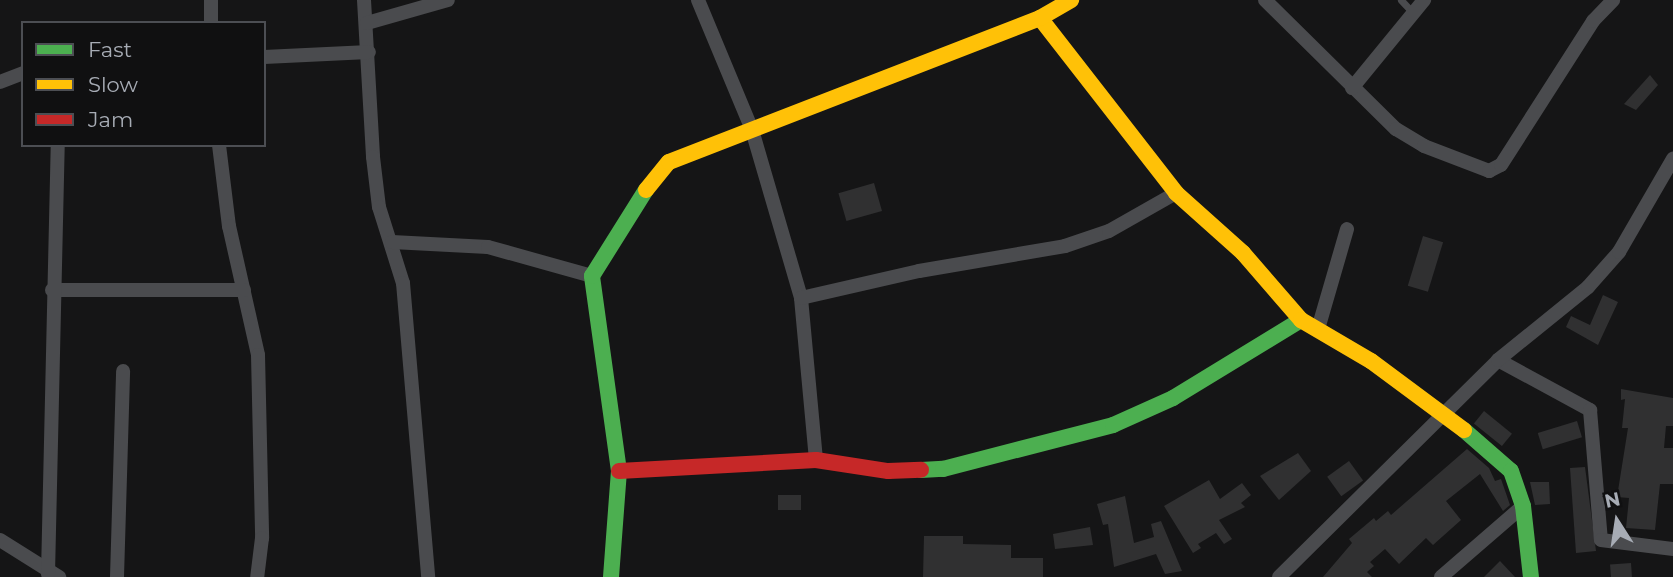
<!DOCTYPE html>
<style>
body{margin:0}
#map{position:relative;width:1673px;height:577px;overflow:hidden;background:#151516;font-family:Montserrat,sans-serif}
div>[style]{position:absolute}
.building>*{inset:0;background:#303031;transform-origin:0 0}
.lane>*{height:7px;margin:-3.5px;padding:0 3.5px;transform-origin:3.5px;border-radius:3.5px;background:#4a4b4e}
.street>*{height:14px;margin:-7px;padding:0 7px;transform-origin:7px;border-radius:7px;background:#4a4b4e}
.fast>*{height:16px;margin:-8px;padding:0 8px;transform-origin:8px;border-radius:8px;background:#4caf50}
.slow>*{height:16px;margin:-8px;padding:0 8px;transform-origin:8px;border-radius:8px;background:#ffc107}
.jam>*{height:16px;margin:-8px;padding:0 8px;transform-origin:8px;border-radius:8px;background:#c62828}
span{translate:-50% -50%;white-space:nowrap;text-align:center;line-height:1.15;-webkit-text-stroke:6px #101011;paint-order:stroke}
.legend{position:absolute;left:21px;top:21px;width:245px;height:126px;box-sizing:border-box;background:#101011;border:2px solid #4c4e53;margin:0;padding:9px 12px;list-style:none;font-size:21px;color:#a7acb5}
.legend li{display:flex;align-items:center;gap:14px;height:35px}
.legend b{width:35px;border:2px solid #4c4e53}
.north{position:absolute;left:1582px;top:486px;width:70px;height:70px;-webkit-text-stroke:5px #101011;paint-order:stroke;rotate:348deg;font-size:19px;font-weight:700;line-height:28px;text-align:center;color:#a7acb5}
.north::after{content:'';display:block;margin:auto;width:24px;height:32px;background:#a7acb5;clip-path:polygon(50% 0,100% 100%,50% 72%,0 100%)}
</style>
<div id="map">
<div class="building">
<i style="clip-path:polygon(1650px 75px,1658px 85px,1636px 110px,1624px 104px)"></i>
<i style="left:874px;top:183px;width:29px;height:37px;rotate:74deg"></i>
<i style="left:1423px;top:236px;width:21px;height:52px;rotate:17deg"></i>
<i style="clip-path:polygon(1603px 295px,1618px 302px,1598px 345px,1566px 327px,1571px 316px,1590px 325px)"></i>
<i style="clip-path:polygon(1621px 389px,1673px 398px,1673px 426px,1666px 426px,1664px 448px,1673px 448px,1673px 484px,1660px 484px,1655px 530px,1626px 528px,1629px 498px,1617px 497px,1628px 428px,1622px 428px,1625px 399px,1621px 400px)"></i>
<i style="left:1484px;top:411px;width:36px;height:16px;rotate:39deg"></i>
<i style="left:1577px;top:421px;width:17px;height:41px;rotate:73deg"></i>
<i style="clip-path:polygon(1467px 449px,1489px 468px,1495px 481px,1501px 479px,1510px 505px,1503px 511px,1480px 474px,1446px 501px,1461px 520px,1433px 545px,1426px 538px,1399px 564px,1385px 549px,1370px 562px,1374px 566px,1367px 572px,1372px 577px,1323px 577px,1352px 543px,1349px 539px,1374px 518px,1376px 521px,1388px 511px,1391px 515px)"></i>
<i style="clip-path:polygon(1298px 453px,1311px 471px,1279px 500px,1260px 476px)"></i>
<i style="left:1349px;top:461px;width:24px;height:27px;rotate:54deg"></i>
<i style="clip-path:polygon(1585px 467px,1596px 551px,1576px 553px,1570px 468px)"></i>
<i style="clip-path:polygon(1209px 480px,1220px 499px,1242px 483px,1251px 495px,1241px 503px,1245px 507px,1219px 520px,1232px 539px,1224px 544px,1216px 533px,1198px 544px,1201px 548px,1193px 553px,1164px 506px)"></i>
<i style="clip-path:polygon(1530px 482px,1549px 482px,1550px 504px,1535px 505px)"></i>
<i style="left:801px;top:495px;width:15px;height:23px;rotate:90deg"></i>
<i style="clip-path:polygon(1125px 496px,1134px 543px,1154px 537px,1151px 524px,1161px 521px,1182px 571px,1165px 574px,1156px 554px,1114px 567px,1108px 524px,1103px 525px,1097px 504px)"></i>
<i style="clip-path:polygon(1090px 527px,1093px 545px,1055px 549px,1053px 534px)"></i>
<i style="clip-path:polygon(924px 536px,963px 536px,963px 544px,1011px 545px,1011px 558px,1043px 558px,1043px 577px,923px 577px)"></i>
<i style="clip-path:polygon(1500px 561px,1515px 577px,1484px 577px)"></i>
<i style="left:1631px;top:563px;width:14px;height:21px;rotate:86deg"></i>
</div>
<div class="lane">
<i style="left:1401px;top:0;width:18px;rotate:47deg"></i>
</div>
<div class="street">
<i style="left:211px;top:0;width:23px;rotate:90deg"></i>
<i style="left:364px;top:0;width:157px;rotate:86.7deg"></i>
<i style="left:373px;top:157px;width:50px;rotate:83.2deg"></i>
<i style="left:379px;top:207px;width:80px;rotate:72.5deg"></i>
<i style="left:403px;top:283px;width:295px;rotate:85.1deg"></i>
<i style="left:698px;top:0;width:141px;rotate:67.4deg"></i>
<i style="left:752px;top:130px;width:175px;rotate:73.7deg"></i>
<i style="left:801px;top:298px;width:163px;rotate:84.7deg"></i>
<i style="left:1265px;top:0;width:184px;rotate:44.6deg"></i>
<i style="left:1396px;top:129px;width:33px;rotate:31deg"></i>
<i style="left:1424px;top:146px;width:70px;rotate:21deg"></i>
<i style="left:1489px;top:171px;width:13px;rotate:-27deg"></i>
<i style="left:1501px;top:165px;width:171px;rotate:-57.4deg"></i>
<i style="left:1593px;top:21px;width:29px;rotate:-46deg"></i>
<i style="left:367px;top:23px;width:84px;rotate:-15.9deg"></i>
<i style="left:264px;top:57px;width:105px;rotate:-2.7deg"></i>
<i style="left:0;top:82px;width:25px;rotate:-21deg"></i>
<i style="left:1352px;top:88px;width:114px;rotate:-50.7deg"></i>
<i style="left:219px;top:145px;width:82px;rotate:83deg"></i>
<i style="left:229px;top:226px;width:132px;rotate:77.3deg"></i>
<i style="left:258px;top:355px;width:183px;rotate:88.7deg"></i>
<i style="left:262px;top:538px;width:39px;rotate:97deg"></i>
<i style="left:392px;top:242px;width:96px;rotate:3deg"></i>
<i style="left:488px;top:247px;width:108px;rotate:15.6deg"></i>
<i style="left:52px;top:290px;width:192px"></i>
<i style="left:801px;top:298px;width:121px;rotate:-12.9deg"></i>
<i style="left:919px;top:271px;width:148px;rotate:-9.7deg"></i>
<i style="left:1065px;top:246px;width:46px;rotate:-18.8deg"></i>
<i style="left:1109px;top:231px;width:77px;rotate:-29.6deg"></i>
<i style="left:1318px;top:329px;width:104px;rotate:-73.8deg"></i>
<i style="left:1498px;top:360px;width:105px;rotate:28.5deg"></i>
<i style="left:1590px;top:410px;width:130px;rotate:85.2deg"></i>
<i style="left:1601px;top:540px;width:73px;rotate:7.1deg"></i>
<i style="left:0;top:540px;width:70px;rotate:32.1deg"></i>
<i style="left:48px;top:574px;width:429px;rotate:-88.7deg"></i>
<i style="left:117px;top:577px;width:206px;rotate:-88.3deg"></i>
<i style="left:1279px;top:577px;width:308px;rotate:-44.7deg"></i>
<i style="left:1498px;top:360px;width:116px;rotate:-39deg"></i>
<i style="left:1588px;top:287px;width:47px;rotate:-48.5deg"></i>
<i style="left:1619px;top:252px;width:108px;rotate:-59.9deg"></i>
<i style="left:1441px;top:577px;width:108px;rotate:-40.9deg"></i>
</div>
<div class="fast">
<i style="left:1464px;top:430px;width:62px;rotate:41.1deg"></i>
<i style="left:1511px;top:471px;width:37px;rotate:71deg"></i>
<i style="left:1523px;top:506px;width:71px;rotate:83.6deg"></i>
<i style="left:921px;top:470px;width:22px;rotate:-3deg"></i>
<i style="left:943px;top:469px;width:176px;rotate:-14.5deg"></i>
<i style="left:1113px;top:425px;width:66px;rotate:-24.2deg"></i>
<i style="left:1173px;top:398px;width:150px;rotate:-31.4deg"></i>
<i style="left:611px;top:577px;width:106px;rotate:-85.7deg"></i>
<i style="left:619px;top:471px;width:197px;rotate:-97.9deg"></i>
<i style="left:592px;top:276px;width:102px;rotate:-57.9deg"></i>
</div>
<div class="slow">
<i style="left:1040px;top:18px;width:222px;rotate:52.1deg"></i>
<i style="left:1176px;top:193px;width:90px;rotate:41.8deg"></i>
<i style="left:1243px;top:253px;width:89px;rotate:49.1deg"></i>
<i style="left:1301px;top:320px;width:81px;rotate:30.4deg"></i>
<i style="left:1371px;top:361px;width:116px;rotate:36.6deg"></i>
<i style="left:646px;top:190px;width:36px;rotate:-51deg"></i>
<i style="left:669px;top:162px;width:398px;rotate:-21.2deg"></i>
<i style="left:1040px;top:18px;width:36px;rotate:-30deg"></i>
</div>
<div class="jam">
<i style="left:619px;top:471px;width:197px;rotate:-3.2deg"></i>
<i style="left:816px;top:460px;width:73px;rotate:8.7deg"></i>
<i style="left:888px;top:471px;width:33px;rotate:-2deg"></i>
</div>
<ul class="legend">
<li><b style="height:9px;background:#4caf50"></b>Fast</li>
<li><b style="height:9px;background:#ffc107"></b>Slow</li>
<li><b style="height:9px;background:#c62828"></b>Jam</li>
</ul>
<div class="north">N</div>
</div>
